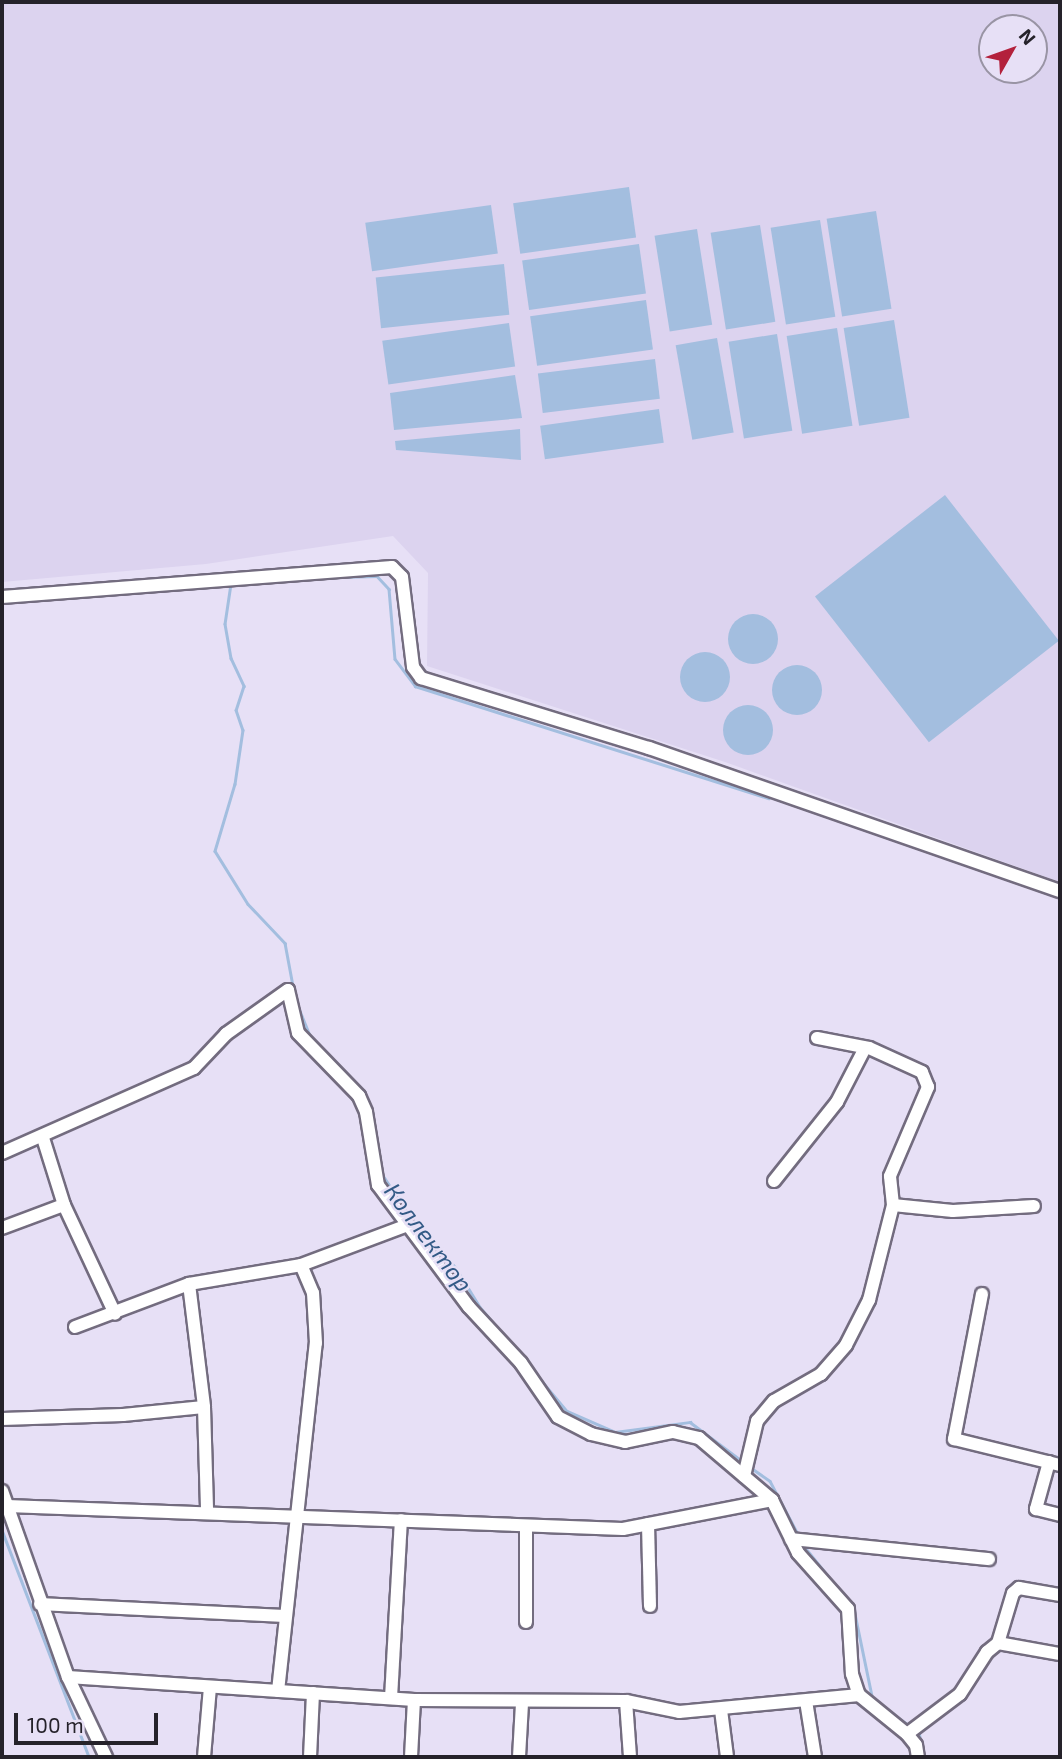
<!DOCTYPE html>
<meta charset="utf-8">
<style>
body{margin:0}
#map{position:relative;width:1062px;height:1759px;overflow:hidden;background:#e7e0f6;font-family:"Exo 2",sans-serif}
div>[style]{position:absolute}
.built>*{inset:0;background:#dcd3ef}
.water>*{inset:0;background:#a3bedf;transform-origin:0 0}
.round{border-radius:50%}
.stream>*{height:2.5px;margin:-1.25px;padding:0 1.25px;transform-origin:1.25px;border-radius:1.25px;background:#a3bedf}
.roads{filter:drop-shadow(2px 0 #736c7f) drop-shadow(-2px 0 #736c7f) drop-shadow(0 2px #736c7f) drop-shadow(0 -2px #736c7f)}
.minor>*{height:12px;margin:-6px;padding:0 6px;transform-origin:6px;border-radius:6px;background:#fff}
span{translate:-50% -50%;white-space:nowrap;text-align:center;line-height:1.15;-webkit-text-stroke:5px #e7e0f6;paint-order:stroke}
.water-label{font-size:24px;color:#335a86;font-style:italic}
.frame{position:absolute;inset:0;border:4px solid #25222a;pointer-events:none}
.north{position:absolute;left:978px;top:14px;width:70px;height:70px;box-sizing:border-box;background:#e7e0f6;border:2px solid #9994a4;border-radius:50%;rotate:50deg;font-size:19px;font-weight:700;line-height:28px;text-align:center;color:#25222a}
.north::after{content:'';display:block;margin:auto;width:24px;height:32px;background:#b3213c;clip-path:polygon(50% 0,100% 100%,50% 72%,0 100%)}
.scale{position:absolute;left:14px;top:1713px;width:144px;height:32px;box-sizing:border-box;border:4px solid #25222a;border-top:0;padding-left:9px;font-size:21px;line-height:24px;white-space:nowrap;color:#25222a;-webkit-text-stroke:5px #e7e0f6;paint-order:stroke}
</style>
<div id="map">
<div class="built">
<i style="clip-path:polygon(evenodd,2px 2px,1060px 2px,1060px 882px,725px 762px,427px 666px,428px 573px,393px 536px,206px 564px,2px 582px,2px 2px,992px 28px,1034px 28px,1034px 70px,992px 70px,992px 28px)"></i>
</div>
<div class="water">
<i style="left:629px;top:187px;width:51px;height:117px;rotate:82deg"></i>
<i style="left:491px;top:205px;width:49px;height:127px;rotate:82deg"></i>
<i style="left:876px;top:211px;width:99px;height:50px;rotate:81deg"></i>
<i style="left:820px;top:220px;width:98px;height:50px;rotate:81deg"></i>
<i style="left:760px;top:225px;width:98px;height:50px;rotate:81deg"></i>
<i style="left:697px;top:229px;width:97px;height:43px;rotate:81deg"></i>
<i style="left:639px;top:244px;width:50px;height:118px;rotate:82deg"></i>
<i style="left:504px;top:264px;width:51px;height:129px;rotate:84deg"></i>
<i style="left:646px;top:300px;width:50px;height:117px;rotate:82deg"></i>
<i style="left:894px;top:320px;width:99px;height:51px;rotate:81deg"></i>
<i style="left:509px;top:323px;width:44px;height:128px;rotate:82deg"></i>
<i style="left:837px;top:328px;width:99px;height:51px;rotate:81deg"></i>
<i style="left:777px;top:334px;width:98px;height:49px;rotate:81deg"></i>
<i style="left:717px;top:338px;width:96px;height:42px;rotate:80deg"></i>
<i style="left:655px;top:359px;width:40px;height:118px;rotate:83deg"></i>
<i style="clip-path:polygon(515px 375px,522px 418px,394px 430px,390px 393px)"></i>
<i style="left:659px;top:409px;width:34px;height:120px;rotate:82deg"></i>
<i style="clip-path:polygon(520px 429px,521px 460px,396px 450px,395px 441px)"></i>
<i style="left:945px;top:495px;width:185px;height:165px;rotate:52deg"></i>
<i class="round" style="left:728px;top:614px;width:50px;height:50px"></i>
<i class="round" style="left:680px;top:652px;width:50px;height:50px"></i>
<i class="round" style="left:772px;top:665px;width:50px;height:50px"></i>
<i class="round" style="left:723px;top:705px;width:50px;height:50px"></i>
</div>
<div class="stream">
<i style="left:337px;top:577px;width:40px;rotate:-1.4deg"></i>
<i style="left:377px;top:576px;width:18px;rotate:47deg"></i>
<i style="left:389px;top:589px;width:70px;rotate:85.1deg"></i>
<i style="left:395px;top:659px;width:34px;rotate:53deg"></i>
<i style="left:415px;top:686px;width:371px;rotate:17.6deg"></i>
<i style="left:231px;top:584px;width:40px;rotate:98.5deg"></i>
<i style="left:225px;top:624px;width:35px;rotate:80deg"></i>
<i style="left:231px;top:658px;width:31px;rotate:65deg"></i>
<i style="left:244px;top:686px;width:25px;rotate:108deg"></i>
<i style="left:236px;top:710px;width:21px;rotate:71deg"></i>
<i style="left:243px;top:730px;width:55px;rotate:98.4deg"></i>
<i style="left:235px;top:784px;width:70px;rotate:106.6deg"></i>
<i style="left:215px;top:851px;width:62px;rotate:58.1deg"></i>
<i style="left:248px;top:904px;width:54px;rotate:46.5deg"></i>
<i style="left:285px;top:943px;width:49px;rotate:79.4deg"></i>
<i style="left:296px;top:1001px;width:37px;rotate:68deg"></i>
<i style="left:310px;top:1035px;width:33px;rotate:49deg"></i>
<i style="left:382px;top:1174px;width:53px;rotate:56.6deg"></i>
<i style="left:411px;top:1218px;width:67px;rotate:48deg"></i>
<i style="left:456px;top:1268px;width:46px;rotate:58.4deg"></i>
<i style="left:480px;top:1307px;width:136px;rotate:50.1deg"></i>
<i style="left:567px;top:1411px;width:52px;rotate:23.6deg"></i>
<i style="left:615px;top:1432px;width:76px;rotate:-7.6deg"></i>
<i style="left:690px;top:1422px;width:65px;rotate:36.9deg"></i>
<i style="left:750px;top:1467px;width:24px;rotate:35deg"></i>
<i style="left:770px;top:1481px;width:60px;rotate:62.2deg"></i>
<i style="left:2px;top:1530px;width:243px;rotate:69deg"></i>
<i style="left:804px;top:1546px;width:73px;rotate:51.1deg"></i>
<i style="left:854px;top:1609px;width:94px;rotate:78.3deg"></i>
<i style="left:890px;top:1712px;width:24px;rotate:35deg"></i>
<i style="left:919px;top:1732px;width:25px;rotate:79deg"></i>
</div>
<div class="roads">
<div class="minor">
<i style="left:2px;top:597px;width:391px;rotate:-4.4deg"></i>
<i style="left:392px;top:567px;width:14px;rotate:45deg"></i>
<i style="left:402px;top:577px;width:91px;rotate:83deg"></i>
<i style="left:413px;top:667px;width:14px;rotate:54deg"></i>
<i style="left:421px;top:678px;width:239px;rotate:17.1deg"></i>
<i style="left:649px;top:748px;width:435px;rotate:19.2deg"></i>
<i style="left:43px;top:1138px;width:70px;rotate:72.6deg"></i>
<i style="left:64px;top:1205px;width:120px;rotate:64.9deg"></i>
<i style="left:2px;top:1153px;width:210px;rotate:-23.9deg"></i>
<i style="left:194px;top:1068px;width:47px;rotate:-46.7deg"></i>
<i style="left:226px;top:1034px;width:76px;rotate:-35.4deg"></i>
<i style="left:288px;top:990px;width:44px;rotate:76.9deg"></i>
<i style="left:298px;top:1033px;width:88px;rotate:45.9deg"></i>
<i style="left:359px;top:1096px;width:17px;rotate:66deg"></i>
<i style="left:366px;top:1112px;width:74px;rotate:80.7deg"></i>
<i style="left:378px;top:1185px;width:152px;rotate:53.3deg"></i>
<i style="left:469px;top:1307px;width:76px;rotate:47.1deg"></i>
<i style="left:521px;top:1363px;width:65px;rotate:55.6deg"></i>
<i style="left:558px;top:1417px;width:37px;rotate:27deg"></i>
<i style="left:591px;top:1434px;width:35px;rotate:13deg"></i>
<i style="left:625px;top:1442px;width:49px;rotate:-11.8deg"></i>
<i style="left:673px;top:1432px;width:27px;rotate:13deg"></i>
<i style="left:699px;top:1438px;width:96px;rotate:40.3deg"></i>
<i style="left:772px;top:1500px;width:59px;rotate:63.9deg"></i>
<i style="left:798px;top:1553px;width:75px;rotate:48.2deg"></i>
<i style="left:848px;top:1609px;width:65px;rotate:86.5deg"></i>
<i style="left:852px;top:1674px;width:22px;rotate:72deg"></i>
<i style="left:859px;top:1695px;width:62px;rotate:39.1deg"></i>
<i style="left:907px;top:1734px;width:14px;rotate:51deg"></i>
<i style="left:916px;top:1745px;width:12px;rotate:81deg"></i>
<i style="left:774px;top:1181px;width:101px;rotate:-51.4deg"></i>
<i style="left:837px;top:1102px;width:61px;rotate:-62.6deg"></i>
<i style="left:893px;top:1205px;width:60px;rotate:5.7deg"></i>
<i style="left:953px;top:1211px;width:81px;rotate:-3.5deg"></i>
<i style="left:2px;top:1228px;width:66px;rotate:-20.4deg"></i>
<i style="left:189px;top:1284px;width:124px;rotate:83deg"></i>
<i style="left:204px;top:1407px;width:104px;rotate:88.3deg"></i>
<i style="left:982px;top:1294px;width:148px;rotate:100.9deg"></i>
<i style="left:954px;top:1439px;width:109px;rotate:13.8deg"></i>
<i style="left:75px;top:1327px;width:122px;rotate:-20.7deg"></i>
<i style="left:189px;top:1284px;width:114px;rotate:-9.6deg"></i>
<i style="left:301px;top:1265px;width:114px;rotate:-20.5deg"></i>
<i style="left:2px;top:1419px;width:121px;rotate:-1.9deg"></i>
<i style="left:123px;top:1415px;width:81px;rotate:-5.6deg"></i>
<i style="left:1049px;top:1462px;width:49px;rotate:105.5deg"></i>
<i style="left:1036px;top:1509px;width:25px;rotate:14deg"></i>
<i style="left:744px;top:1476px;width:57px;rotate:-76.7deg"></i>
<i style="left:757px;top:1421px;width:26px;rotate:-50deg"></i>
<i style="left:774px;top:1401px;width:54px;rotate:-29.9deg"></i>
<i style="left:821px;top:1374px;width:38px;rotate:-49deg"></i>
<i style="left:846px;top:1345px;width:51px;rotate:-62.9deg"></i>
<i style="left:869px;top:1300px;width:98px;rotate:-75.8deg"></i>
<i style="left:893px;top:1205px;width:29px;rotate:-96deg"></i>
<i style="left:890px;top:1176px;width:97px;rotate:-66.9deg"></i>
<i style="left:928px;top:1087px;width:16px;rotate:-112deg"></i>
<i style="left:922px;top:1072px;width:58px;rotate:-155.6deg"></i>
<i style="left:869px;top:1048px;width:53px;rotate:-169.1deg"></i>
<i style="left:2px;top:1491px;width:197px;rotate:70.5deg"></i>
<i style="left:68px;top:1677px;width:89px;rotate:64.6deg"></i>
<i style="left:7px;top:1506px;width:616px;rotate:2.14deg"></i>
<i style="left:623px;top:1529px;width:152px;rotate:-11deg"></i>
<i style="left:648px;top:1524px;width:82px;rotate:88.6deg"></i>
<i style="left:791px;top:1539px;width:199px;rotate:5.8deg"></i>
<i style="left:40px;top:1604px;width:244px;rotate:2.8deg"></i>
<i style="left:526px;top:1622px;width:95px;rotate:-90deg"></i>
<i style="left:998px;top:1643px;width:52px;rotate:-73.3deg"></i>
<i style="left:1013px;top:1593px;width:8px;rotate:-40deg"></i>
<i style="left:1019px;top:1588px;width:42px;rotate:9.7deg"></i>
<i style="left:68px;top:1677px;width:347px;rotate:3.8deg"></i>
<i style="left:414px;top:1700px;width:212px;rotate:0.3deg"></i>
<i style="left:626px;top:1701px;width:54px;rotate:11.7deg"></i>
<i style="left:679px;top:1712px;width:181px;rotate:-5.4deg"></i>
<i style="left:278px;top:1691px;width:350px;rotate:-83.8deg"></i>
<i style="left:316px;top:1343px;width:50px;rotate:-93.4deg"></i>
<i style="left:313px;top:1293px;width:30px;rotate:-113deg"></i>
<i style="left:391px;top:1698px;width:178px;rotate:-86.8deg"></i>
<i style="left:626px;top:1701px;width:56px;rotate:85.9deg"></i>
<i style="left:806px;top:1701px;width:57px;rotate:80.9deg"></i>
<i style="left:721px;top:1710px;width:47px;rotate:82.7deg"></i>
<i style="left:907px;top:1734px;width:66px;rotate:-37deg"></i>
<i style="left:960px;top:1694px;width:50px;rotate:-57.3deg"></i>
<i style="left:987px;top:1652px;width:14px;rotate:-39deg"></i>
<i style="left:998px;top:1643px;width:63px;rotate:10.1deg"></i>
<i style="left:204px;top:1757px;width:70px;rotate:-85.1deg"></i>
<i style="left:310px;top:1757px;width:64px;rotate:-87.3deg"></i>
<i style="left:411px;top:1757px;width:57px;rotate:-87deg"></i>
<i style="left:519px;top:1757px;width:54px;rotate:-86.8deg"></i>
</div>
</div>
<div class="water-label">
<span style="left:429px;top:1237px;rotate:53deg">Коллектор</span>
</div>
<div class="frame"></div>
<div class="north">N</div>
<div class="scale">100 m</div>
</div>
